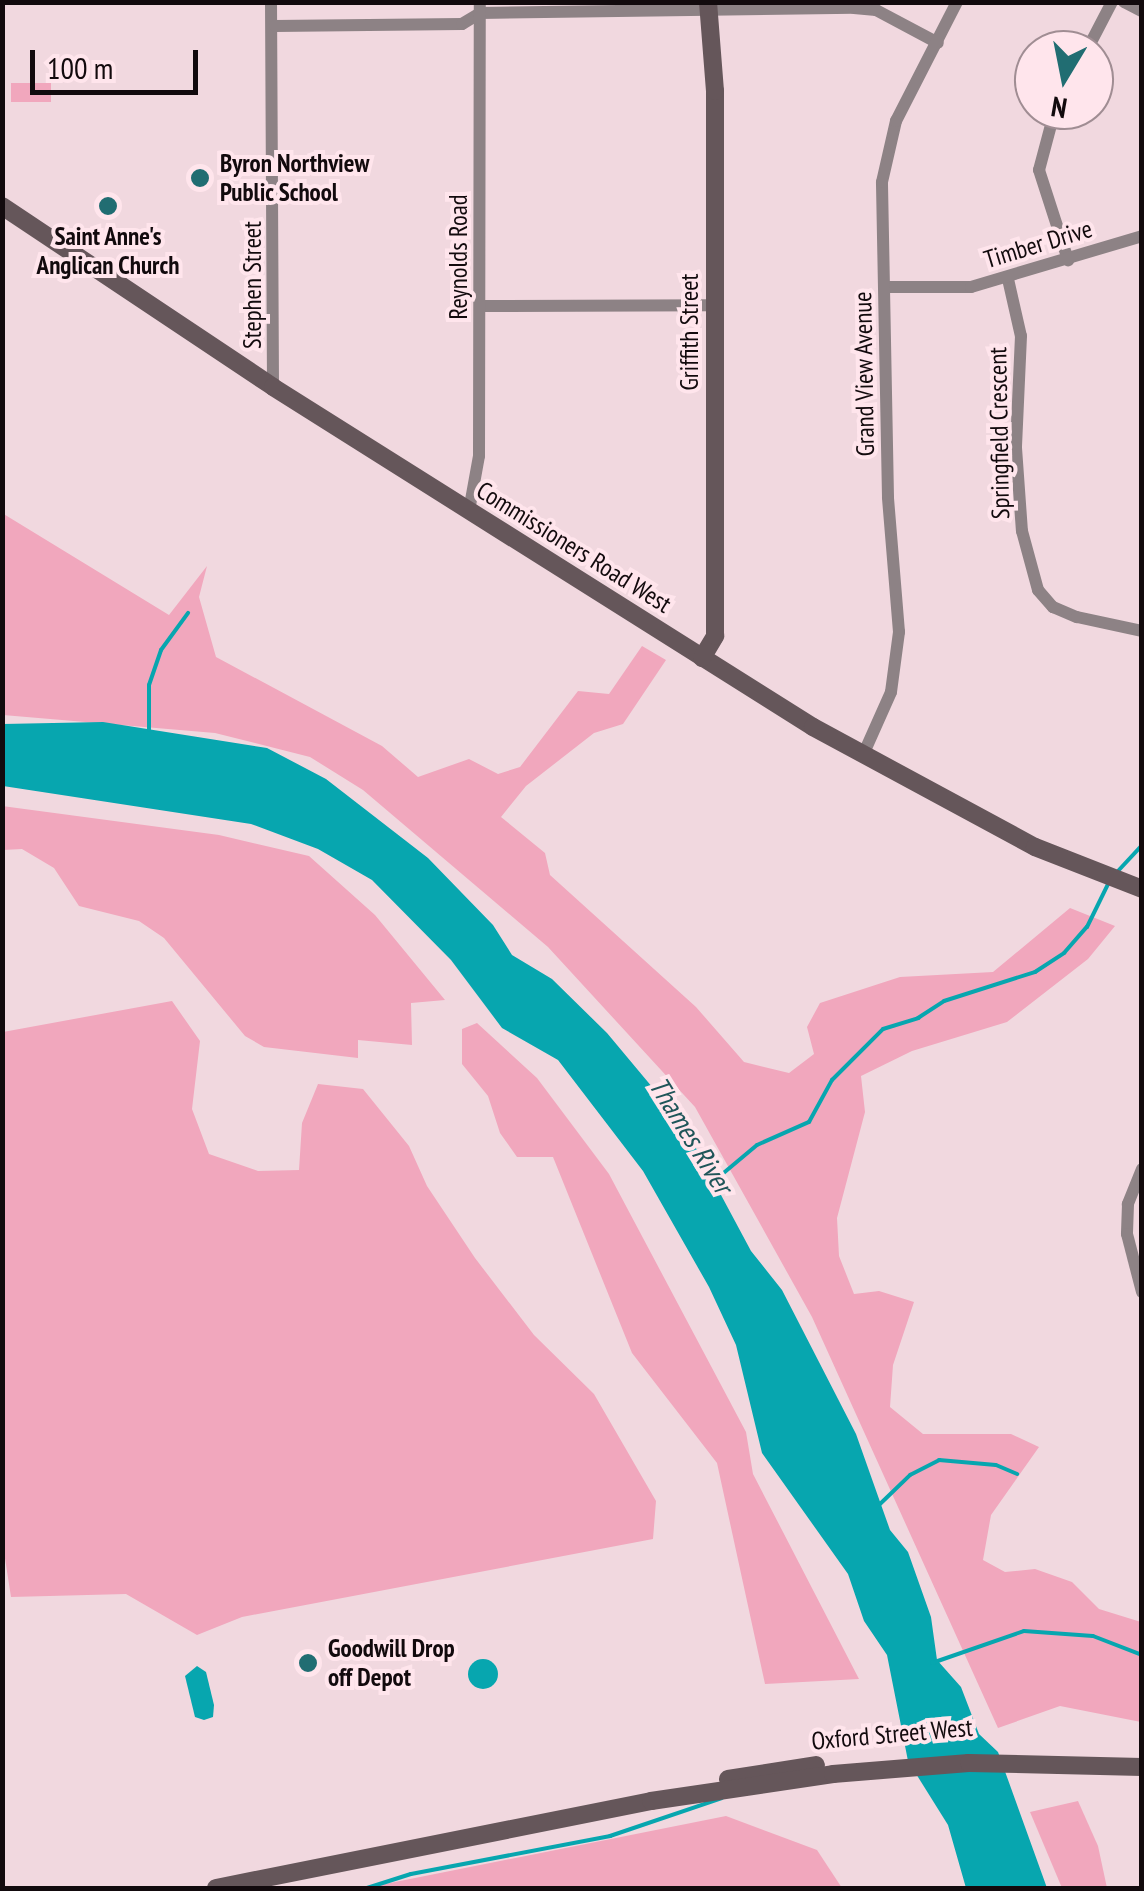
<!DOCTYPE html>
<style>
body{margin:0}
#map{position:relative;width:1144px;height:1891px;overflow:hidden;background:#f1d8df;font-family:"PT Sans Narrow",sans-serif}
div>[style]{position:absolute}
.green>*{inset:0;background:#f1a7bd;transform-origin:0 0}
.water>*{inset:0;background:#07a6af}
.round{border-radius:50%}
.stream>*{height:4px;margin:-2px;padding:0 2px;transform-origin:2px;border-radius:2px;background:#07a6af}
.street>*{height:12px;margin:-6px;padding:0 6px;transform-origin:6px;border-radius:6px;background:#8d8285}
.secondary>*{height:18px;margin:-9px;padding:0 9px;transform-origin:9px;border-radius:9px;background:#65565a}
.dots>*{width:28px;height:28px;translate:-50% -50%;box-sizing:border-box;border:5px solid #ffe5ec;border-radius:50%}
span{translate:-50% -50%;white-space:nowrap;text-align:center;line-height:1.15;-webkit-text-stroke:8px #ffe5ec;paint-order:stroke}
.poi-label{font-size:25px;color:#120a0d;font-weight:700}
.left{translate:0 -50%;text-align:left}
.street-label{font-size:25px;color:#120a0d}
.water-label{font-size:28px;color:#1f5559;font-style:italic}
.frame{position:absolute;inset:0;border:5px solid #120a0d;pointer-events:none}
.north{position:absolute;left:1014px;top:30px;width:100px;height:100px;box-sizing:border-box;background:#ffe5ec;border:2px solid #a08d93;border-radius:50%;rotate:190deg;font-size:28px;font-weight:700;line-height:40px;text-align:center;color:#120a0d}
.north::after{content:'';display:block;margin:auto;width:35px;height:45px;background:#216d72;clip-path:polygon(50% 0,100% 100%,50% 72%,0 100%)}
.scale{position:absolute;left:30px;top:50px;width:168px;height:45px;box-sizing:border-box;border:5px solid #120a0d;border-top:0;padding-left:12px;font-size:30px;line-height:35px;white-space:nowrap;color:#120a0d;-webkit-text-stroke:8px #ffe5ec;paint-order:stroke}
</style>
<div id="map">
<div class="green">
<i style="left:11px;top:83px;width:40px;height:19px"></i>
<i style="clip-path:polygon(2px 513px,169px 615px,207px 566px,199px 597px,216px 657px,382px 746px,418px 777px,469px 759px,498px 774px,520px 767px,578px 691px,609px 694px,642px 646px,666px 660px,623px 724px,594px 733px,526px 786px,501px 817px,545px 853px,550px 875px,696px 1007px,744px 1062px,789px 1073px,814px 1054px,807px 1027px,820px 1003px,900px 977px,993px 972px,1070px 908px,1115px 926px,1088px 959px,1007px 1022px,912px 1051px,861px 1076px,865px 1112px,837px 1218px,839px 1256px,854px 1294px,879px 1291px,914px 1302px,893px 1365px,890px 1407px,923px 1434px,1011px 1434px,1039px 1447px,991px 1515px,983px 1560px,1005px 1572px,1035px 1569px,1072px 1582px,1099px 1609px,1141px 1622px,1141px 1722px,1060px 1706px,998px 1728px,812px 1317px,695px 1107px,548px 947px,363px 790px,310px 757px,215px 733px,3px 715px)"></i>
<i style="clip-path:polygon(2px 806px,219px 835px,309px 856px,375px 915px,445px 1000px,411px 1003px,412px 1045px,358px 1040px,358px 1058px,264px 1047px,245px 1036px,164px 938px,139px 921px,79px 906px,54px 868px,22px 849px,3px 850px)"></i>
<i style="clip-path:polygon(172px 1001px,200px 1041px,192px 1109px,209px 1154px,258px 1171px,299px 1170px,302px 1123px,318px 1084px,363px 1089px,409px 1146px,427px 1186px,475px 1258px,534px 1335px,594px 1394px,656px 1501px,653px 1539px,242px 1617px,197px 1635px,126px 1594px,11px 1597px,2px 1539px,3px 1032px)"></i>
<i style="clip-path:polygon(477px 1023px,537px 1078px,609px 1174px,746px 1432px,753px 1474px,859px 1679px,765px 1684px,717px 1463px,632px 1353px,553px 1157px,517px 1157px,500px 1133px,488px 1096px,462px 1064px,462px 1029px)"></i>
<i style="clip-path:polygon(1078px 1801px,1098px 1846px,1107px 1888px,1062px 1888px,1030px 1812px)"></i>
<i style="clip-path:polygon(726px 1816px,817px 1850px,842px 1888px,365px 1888px)"></i>
</div>
<div class="water">
<i style="clip-path:polygon(103px 722px,267px 748px,326px 779px,428px 858px,493px 925px,512px 955px,552px 979px,607px 1033px,683px 1124px,751px 1251px,782px 1290px,856px 1434px,890px 1530px,908px 1552px,931px 1617px,937px 1660px,961px 1687px,979px 1734px,998px 1752px,1047px 1888px,966px 1888px,948px 1825px,908px 1761px,887px 1655px,864px 1621px,848px 1574px,762px 1453px,736px 1345px,709px 1287px,643px 1171px,558px 1060px,502px 1028px,451px 960px,372px 880px,318px 849px,251px 824px,3px 786px,3px 724px)"></i>
<i class="round" style="left:468px;top:1659px;width:30px;height:30px"></i>
<i style="clip-path:polygon(197px 1666px,206px 1672px,214px 1705px,213px 1717px,204px 1720px,195px 1717px,185px 1676px)"></i>
</div>
<div class="stream">
<i style="left:149px;top:730px;width:45px;rotate:-90deg"></i>
<i style="left:149px;top:685px;width:37px;rotate:-71deg"></i>
<i style="left:161px;top:650px;width:46px;rotate:-53.9deg"></i>
<i style="left:1118px;top:871px;width:35px;rotate:-47deg"></i>
<i style="left:714px;top:1181px;width:56px;rotate:-39.9deg"></i>
<i style="left:757px;top:1145px;width:57px;rotate:-23.9deg"></i>
<i style="left:809px;top:1122px;width:48px;rotate:-61.3deg"></i>
<i style="left:832px;top:1080px;width:72px;rotate:-45deg"></i>
<i style="left:883px;top:1029px;width:37px;rotate:-17deg"></i>
<i style="left:918px;top:1018px;width:31px;rotate:-33deg"></i>
<i style="left:944px;top:1001px;width:96px;rotate:-17.7deg"></i>
<i style="left:1035px;top:972px;width:35px;rotate:-33deg"></i>
<i style="left:1064px;top:953px;width:35px;rotate:-49deg"></i>
<i style="left:1087px;top:927px;width:50px;rotate:-63.9deg"></i>
<i style="left:880px;top:1504px;width:42px;rotate:-44deg"></i>
<i style="left:910px;top:1475px;width:33px;rotate:-27deg"></i>
<i style="left:939px;top:1460px;width:57px;rotate:5deg"></i>
<i style="left:996px;top:1465px;width:23px;rotate:23deg"></i>
<i style="left:932px;top:1663px;width:97px;rotate:-19.2deg"></i>
<i style="left:1024px;top:1631px;width:69px;rotate:4.1deg"></i>
<i style="left:1093px;top:1636px;width:53px;rotate:21.2deg"></i>
<i style="left:367px;top:1888px;width:46px;rotate:-17.7deg"></i>
<i style="left:411px;top:1874px;width:203px;rotate:-10.8deg"></i>
<i style="left:610px;top:1836px;width:118px;rotate:-18.7deg"></i>
</div>
<div class="street">
<i style="left:271px;top:2px;width:385px;rotate:89.7deg"></i>
<i style="left:1124px;top:2px;width:20px;rotate:27deg"></i>
<i style="left:275px;top:26px;width:187px;rotate:-0.6deg"></i>
<i style="left:462px;top:24px;width:21px;rotate:-31deg"></i>
<i style="left:480px;top:13px;width:374px;rotate:-0.8deg"></i>
<i style="left:854px;top:8px;width:22px;rotate:5deg"></i>
<i style="left:876px;top:10px;width:70px;rotate:28deg"></i>
<i style="left:1087px;top:50px;width:54px;rotate:-62.5deg"></i>
<i style="left:1055px;top:110px;width:62px;rotate:104.9deg"></i>
<i style="left:1039px;top:170px;width:95px;rotate:72.1deg"></i>
<i style="left:1008px;top:279px;width:58px;rotate:77.2deg"></i>
<i style="left:1021px;top:336px;width:112px;rotate:92.6deg"></i>
<i style="left:1016px;top:448px;width:83px;rotate:85.9deg"></i>
<i style="left:1022px;top:531px;width:61px;rotate:74.8deg"></i>
<i style="left:1038px;top:590px;width:23px;rotate:49deg"></i>
<i style="left:1053px;top:607px;width:26px;rotate:23deg"></i>
<i style="left:1077px;top:617px;width:66px;rotate:12.2deg"></i>
<i style="left:885px;top:287px;width:86px"></i>
<i style="left:971px;top:287px;width:178px;rotate:-16.6deg"></i>
<i style="left:481px;top:306px;width:233px;rotate:-0.2deg"></i>
<i style="left:469px;top:511px;width:56px;rotate:-79.7deg"></i>
<i style="left:479px;top:456px;width:454px;rotate:-89.9deg"></i>
<i style="left:863px;top:755px;width:69px;rotate:-66deg"></i>
<i style="left:891px;top:692px;width:61px;rotate:-82.4deg"></i>
<i style="left:899px;top:632px;width:135px;rotate:-94.7deg"></i>
<i style="left:888px;top:497px;width:315px;rotate:-91.1deg"></i>
<i style="left:882px;top:182px;width:63px;rotate:-77.1deg"></i>
<i style="left:896px;top:121px;width:134px;rotate:-62.9deg"></i>
<i style="left:1142px;top:1169px;width:38px;rotate:112deg"></i>
<i style="left:1128px;top:1204px;width:30px;rotate:92deg"></i>
<i style="left:1127px;top:1234px;width:60px;rotate:75.5deg"></i>
</div>
<div class="secondary">
<i style="left:2px;top:206px;width:326px;rotate:33.7deg"></i>
<i style="left:273px;top:387px;width:638px;rotate:32.2deg"></i>
<i style="left:813px;top:727px;width:252px;rotate:28.4deg"></i>
<i style="left:1035px;top:847px;width:115px;rotate:21.4deg"></i>
<i style="left:702px;top:658px;width:26px;rotate:-59deg"></i>
<i style="left:715px;top:636px;width:545px;rotate:-90deg"></i>
<i style="left:715px;top:91px;width:89px;rotate:-94.5deg"></i>
<i style="left:728px;top:1779px;width:89px;rotate:-9deg"></i>
<i style="left:216px;top:1888px;width:444px;rotate:-11.3deg"></i>
<i style="left:651px;top:1801px;width:184px;rotate:-8.4deg"></i>
<i style="left:833px;top:1774px;width:136px;rotate:-4.6deg"></i>
<i style="left:969px;top:1763px;width:173px;rotate:1.3deg"></i>
</div>
<div class="dots">
<i style="left:200px;top:178px;background:#216d72"></i>
<i style="left:108px;top:206px;background:#216d72"></i>
<i style="left:308px;top:1663px;background:#216d72"></i>
</div>
<div class="poi-label">
<span class="left" style="left:220px;top:178px">Byron Northview<br>Public School</span>
<span style="left:108px;top:251px">Saint Anne's<br>Anglican Church</span>
<span class="left" style="left:328px;top:1663px">Goodwill Drop<br>off Depot</span>
</div>
<div class="street-label">
<span style="left:1038px;top:244px;rotate:-17deg">Timber Drive</span>
<span style="left:458px;top:257px;rotate:-90deg">Reynolds Road</span>
<span style="left:252px;top:285px;rotate:-90deg">Stephen Street</span>
<span style="left:689px;top:332px;rotate:-90deg">Griffith Street</span>
<span style="left:864px;top:374px;rotate:-91deg">Grand View Avenue</span>
<span style="left:999px;top:433px;rotate:-91deg">Springfield Crescent</span>
<span style="left:574px;top:547px;rotate:32deg">Commissioners Road West</span>
<span style="left:892px;top:1734px;rotate:-5deg">Oxford Street West</span>
</div>
<div class="water-label">
<span style="left:691px;top:1135px;rotate:58deg">Thames River</span>
</div>
<div class="frame"></div>
<div class="north">N</div>
<div class="scale">100 m</div>
</div>
